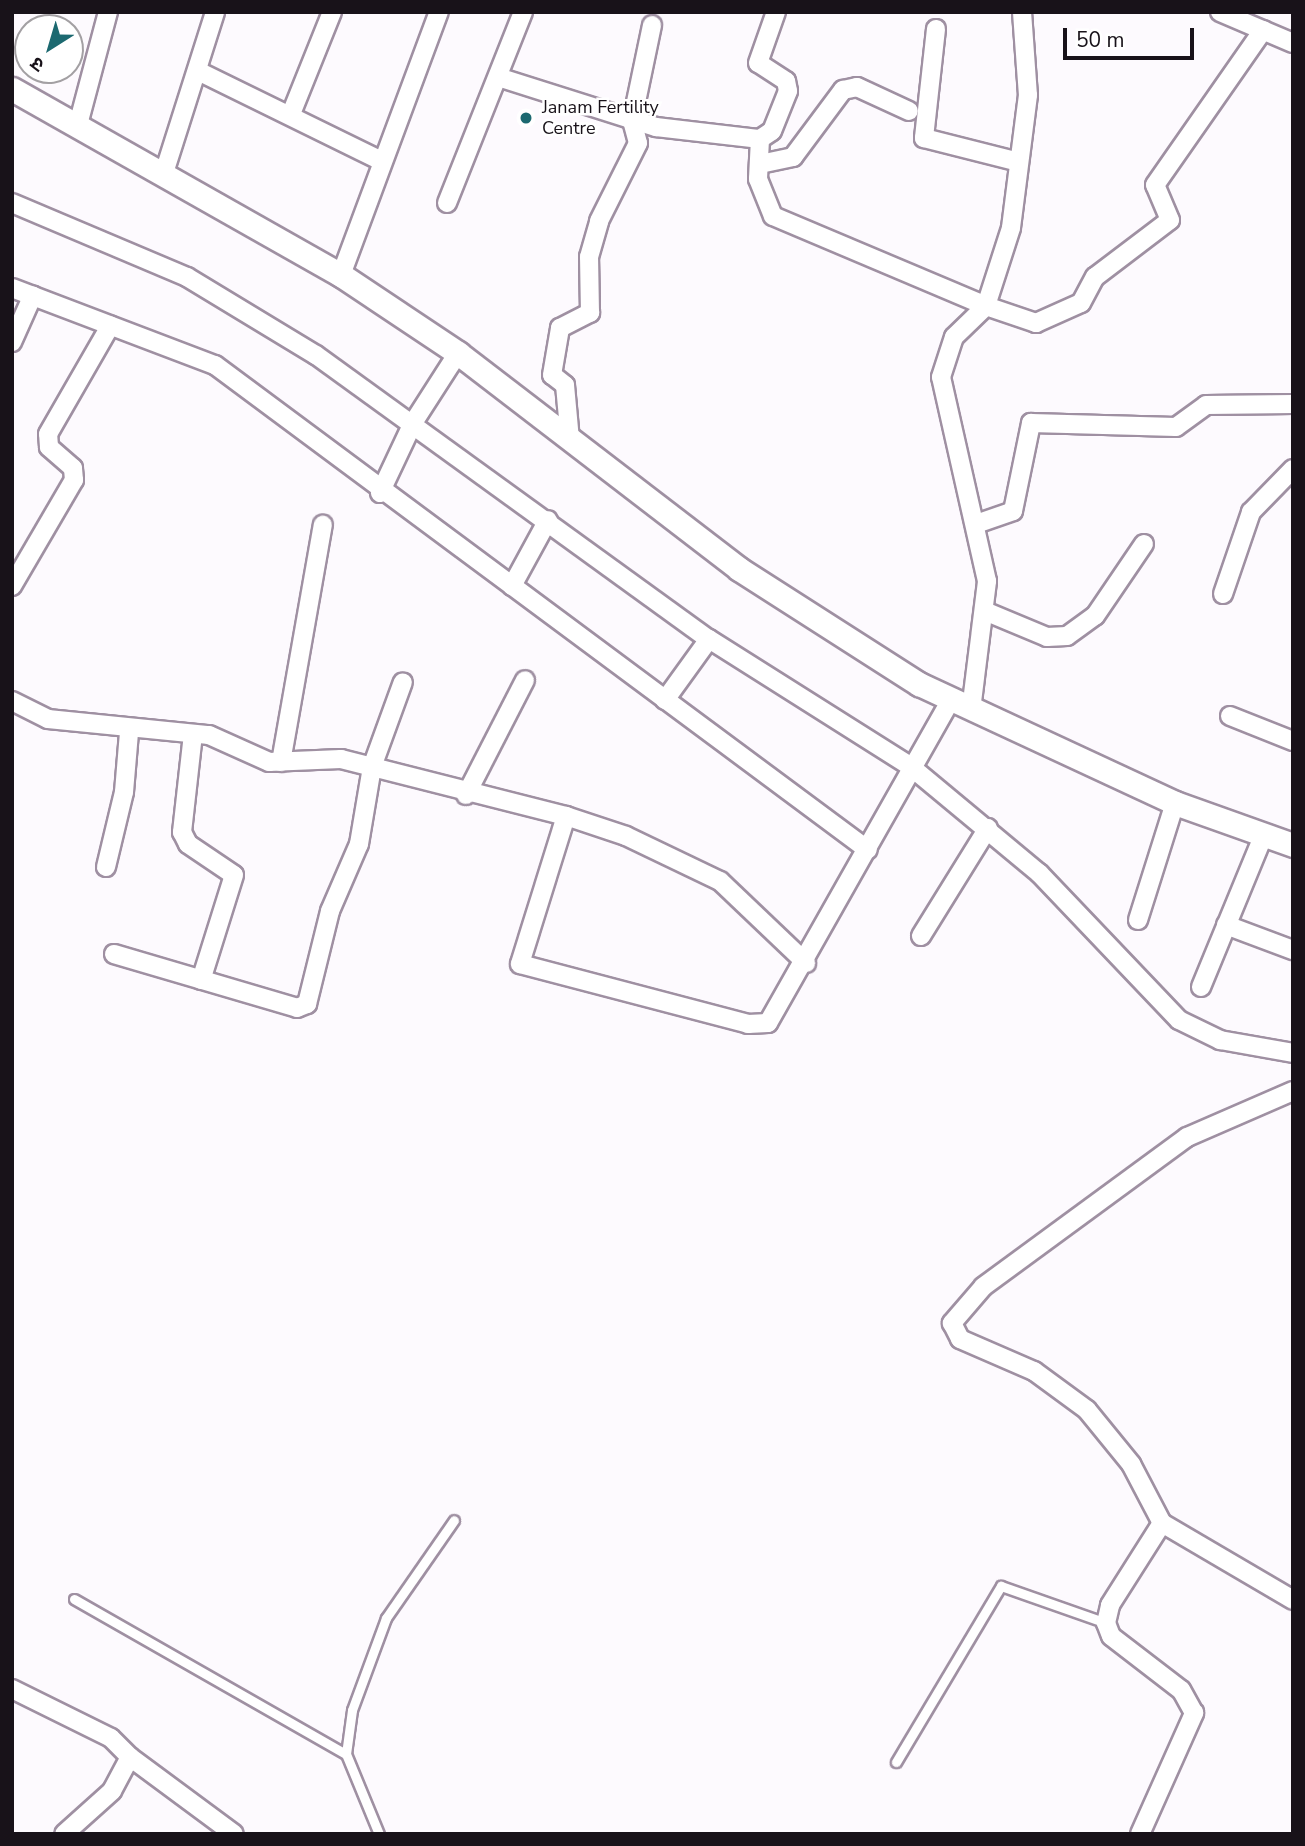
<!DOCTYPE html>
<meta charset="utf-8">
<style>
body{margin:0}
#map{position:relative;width:1305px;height:1846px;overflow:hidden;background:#fdfafe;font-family:"Nunito Sans","Noto Sans Devanagari",sans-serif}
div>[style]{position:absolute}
.roads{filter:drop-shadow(2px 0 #9f90a2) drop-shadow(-2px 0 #9f90a2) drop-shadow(0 2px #9f90a2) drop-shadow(0 -2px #9f90a2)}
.service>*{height:9px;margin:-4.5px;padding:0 4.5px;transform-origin:4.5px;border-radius:4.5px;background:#fff}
.minor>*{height:18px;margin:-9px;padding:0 9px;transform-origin:9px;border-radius:9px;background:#fff}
.tertiary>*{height:23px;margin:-11.5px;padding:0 11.5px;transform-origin:11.5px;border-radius:11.5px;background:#fff}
.dots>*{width:19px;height:19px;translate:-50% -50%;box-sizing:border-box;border:4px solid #fff;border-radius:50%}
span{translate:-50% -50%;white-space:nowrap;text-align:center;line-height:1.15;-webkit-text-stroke:5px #fff;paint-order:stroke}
.poi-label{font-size:18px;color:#181219}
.left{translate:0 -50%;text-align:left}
.frame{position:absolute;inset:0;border:14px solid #181219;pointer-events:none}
.north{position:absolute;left:14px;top:14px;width:70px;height:70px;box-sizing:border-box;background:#fff;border:2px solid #a3a0a3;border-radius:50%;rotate:217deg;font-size:19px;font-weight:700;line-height:28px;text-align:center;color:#181219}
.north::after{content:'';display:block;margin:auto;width:24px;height:32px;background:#1c6970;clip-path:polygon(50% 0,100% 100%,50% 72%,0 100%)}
.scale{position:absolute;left:1063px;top:28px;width:131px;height:32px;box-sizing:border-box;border:4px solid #181219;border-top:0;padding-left:9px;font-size:21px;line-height:24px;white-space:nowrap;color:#181219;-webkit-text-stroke:5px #fff;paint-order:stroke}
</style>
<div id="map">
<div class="roads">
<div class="service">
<i style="left:74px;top:1599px;width:313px;rotate:29.7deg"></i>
<i style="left:896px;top:1762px;width:205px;rotate:-59.2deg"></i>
<i style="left:1001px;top:1586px;width:111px;rotate:19.4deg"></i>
<i style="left:379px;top:1834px;width:87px;rotate:-112.4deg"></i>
<i style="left:346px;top:1754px;width:44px;rotate:-82.2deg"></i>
<i style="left:352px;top:1710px;width:98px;rotate:-69.7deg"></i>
<i style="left:386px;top:1618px;width:119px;rotate:-55.2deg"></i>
</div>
<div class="minor">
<i style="left:1022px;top:12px;width:83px;rotate:85.9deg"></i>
<i style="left:1028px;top:95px;width:134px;rotate:97.3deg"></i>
<i style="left:1011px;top:228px;width:82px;rotate:107.8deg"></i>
<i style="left:986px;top:306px;width:53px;rotate:18.8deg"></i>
<i style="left:1036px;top:323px;width:49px;rotate:-24deg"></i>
<i style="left:1081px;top:303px;width:30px;rotate:-62deg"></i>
<i style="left:1095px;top:277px;width:94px;rotate:-37.2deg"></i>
<i style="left:1170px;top:220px;width:38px;rotate:-113deg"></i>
<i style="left:1155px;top:185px;width:189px;rotate:-55.1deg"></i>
<i style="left:1220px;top:12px;width:79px;rotate:23deg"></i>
<i style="left:936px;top:29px;width:110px;rotate:96.3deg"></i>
<i style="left:924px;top:138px;width:98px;rotate:14.2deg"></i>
<i style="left:200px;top:72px;width:203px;rotate:26.1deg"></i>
<i style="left:498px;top:77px;width:166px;rotate:17.6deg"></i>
<i style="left:656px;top:127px;width:105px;rotate:6.6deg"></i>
<i style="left:760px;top:139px;width:14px;rotate:-34deg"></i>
<i style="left:772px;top:131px;width:43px;rotate:-68.2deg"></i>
<i style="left:788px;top:91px;width:10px;rotate:-101deg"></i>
<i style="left:786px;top:81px;width:33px;rotate:-147deg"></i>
<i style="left:758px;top:63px;width:54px;rotate:-70.6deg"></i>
<i style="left:291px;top:114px;width:110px;rotate:-68.1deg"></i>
<i style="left:79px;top:121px;width:113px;rotate:-75.1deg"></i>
<i style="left:760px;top:139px;width:40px;rotate:92.9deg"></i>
<i style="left:758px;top:179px;width:40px;rotate:68deg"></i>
<i style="left:773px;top:216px;width:231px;rotate:22.9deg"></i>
<i style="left:760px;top:164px;width:34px;rotate:-12deg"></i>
<i style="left:793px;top:157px;width:84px;rotate:-53.3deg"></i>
<i style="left:843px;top:90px;width:14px;rotate:-12deg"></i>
<i style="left:857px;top:87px;width:57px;rotate:24.8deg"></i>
<i style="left:164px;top:173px;width:169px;rotate:-72.4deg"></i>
<i style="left:12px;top:203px;width:190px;rotate:22.9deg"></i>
<i style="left:187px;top:277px;width:151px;rotate:31.2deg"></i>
<i style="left:316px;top:355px;width:485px;rotate:35.9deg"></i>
<i style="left:709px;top:639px;width:238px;rotate:32.3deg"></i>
<i style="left:910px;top:766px;width:168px;rotate:39.7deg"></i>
<i style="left:1039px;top:873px;width:203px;rotate:46.4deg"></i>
<i style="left:1179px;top:1020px;width:46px;rotate:26deg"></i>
<i style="left:1220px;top:1040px;width:74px;rotate:10.1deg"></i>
<i style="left:447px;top:203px;width:206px;rotate:-68.3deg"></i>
<i style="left:341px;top:275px;width:281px;rotate:-69.6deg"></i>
<i style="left:12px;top:288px;width:217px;rotate:20.8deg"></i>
<i style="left:215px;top:365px;width:813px;rotate:36.6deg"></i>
<i style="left:12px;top:342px;width:51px;rotate:-65.9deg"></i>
<i style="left:570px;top:440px;width:55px;rotate:-95.2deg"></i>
<i style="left:565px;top:385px;width:16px;rotate:-142deg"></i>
<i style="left:552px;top:375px;width:48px;rotate:-80.3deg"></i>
<i style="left:560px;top:328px;width:34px;rotate:-27deg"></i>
<i style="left:590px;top:313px;width:56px;rotate:-91deg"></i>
<i style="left:589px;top:257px;width:37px;rotate:-74deg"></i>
<i style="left:599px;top:221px;width:87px;rotate:-63.4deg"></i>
<i style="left:638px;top:143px;width:23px;rotate:-105deg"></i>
<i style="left:632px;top:121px;width:98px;rotate:-78.2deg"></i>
<i style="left:380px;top:493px;width:77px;rotate:-64.8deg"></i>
<i style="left:413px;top:423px;width:83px;rotate:-57.3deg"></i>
<i style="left:976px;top:524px;width:39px;rotate:-19deg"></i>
<i style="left:1013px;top:511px;width:90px;rotate:-78.4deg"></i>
<i style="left:1031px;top:423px;width:145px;rotate:1.6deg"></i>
<i style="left:1176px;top:427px;width:37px;rotate:-36deg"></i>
<i style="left:1206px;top:405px;width:87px;rotate:-0.7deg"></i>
<i style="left:12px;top:586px;width:123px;rotate:-59.7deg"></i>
<i style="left:74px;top:480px;width:12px;rotate:-95deg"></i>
<i style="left:73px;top:468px;width:32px;rotate:-139deg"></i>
<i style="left:49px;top:447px;width:13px;rotate:-94deg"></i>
<i style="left:48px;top:434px;width:125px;rotate:-60.1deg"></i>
<i style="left:512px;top:586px;width:75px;rotate:-61.4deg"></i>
<i style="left:1223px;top:594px;width:87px;rotate:-71.1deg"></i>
<i style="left:1251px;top:512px;width:60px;rotate:-45.7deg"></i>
<i style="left:987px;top:612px;width:65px;rotate:22.6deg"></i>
<i style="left:1047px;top:637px;width:20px;rotate:-3deg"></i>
<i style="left:1067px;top:636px;width:34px;rotate:-36deg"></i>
<i style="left:1095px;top:616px;width:87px;rotate:-55.8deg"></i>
<i style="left:665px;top:700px;width:75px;rotate:-54.2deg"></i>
<i style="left:12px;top:701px;width:40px;rotate:26.6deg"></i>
<i style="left:48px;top:719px;width:162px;rotate:5.7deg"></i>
<i style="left:209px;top:735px;width:66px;rotate:24.2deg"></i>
<i style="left:269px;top:762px;width:72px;rotate:-2.4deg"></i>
<i style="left:341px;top:759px;width:232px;rotate:14.2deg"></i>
<i style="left:566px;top:816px;width:63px;rotate:18.4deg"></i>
<i style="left:626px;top:836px;width:104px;rotate:25.6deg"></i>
<i style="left:720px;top:881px;width:119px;rotate:43.6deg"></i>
<i style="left:971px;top:710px;width:130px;rotate:-82.9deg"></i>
<i style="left:987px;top:581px;width:209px;rotate:-102.7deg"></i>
<i style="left:941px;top:377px;width:42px;rotate:-72deg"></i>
<i style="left:954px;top:337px;width:45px;rotate:-44.1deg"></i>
<i style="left:1230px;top:716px;width:68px;rotate:21.6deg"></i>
<i style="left:193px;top:734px;width:99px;rotate:96.4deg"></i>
<i style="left:182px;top:832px;width:13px;rotate:63deg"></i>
<i style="left:188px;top:844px;width:55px;rotate:34deg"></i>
<i style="left:234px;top:875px;width:110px;rotate:107.4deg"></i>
<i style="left:281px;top:762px;width:241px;rotate:-80deg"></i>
<i style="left:466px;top:795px;width:129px;rotate:-62.8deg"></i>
<i style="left:566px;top:816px;width:155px;rotate:107.3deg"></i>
<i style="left:520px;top:964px;width:236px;rotate:14.7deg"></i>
<i style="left:748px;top:1024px;width:20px;rotate:-3deg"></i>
<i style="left:768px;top:1023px;width:371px;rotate:-60.5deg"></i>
<i style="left:106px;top:867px;width:77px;rotate:-76.5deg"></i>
<i style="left:124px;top:792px;width:60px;rotate:-85.2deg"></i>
<i style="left:1138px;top:920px;width:123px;rotate:-72.5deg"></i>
<i style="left:1226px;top:925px;width:72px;rotate:20.5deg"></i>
<i style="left:921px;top:936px;width:127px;rotate:-58.2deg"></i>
<i style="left:114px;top:954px;width:191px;rotate:16.4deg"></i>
<i style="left:297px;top:1008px;width:11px;rotate:-22deg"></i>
<i style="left:307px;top:1004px;width:96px;rotate:-76.1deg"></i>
<i style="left:330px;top:911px;width:73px;rotate:-66.6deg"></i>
<i style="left:359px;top:844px;width:78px;rotate:-80.4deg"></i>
<i style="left:372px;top:767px;width:90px;rotate:-70deg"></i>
<i style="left:1201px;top:987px;width:165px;rotate:-67.6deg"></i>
<i style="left:1293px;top:1091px;width:116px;rotate:156.5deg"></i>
<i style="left:1187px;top:1137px;width:253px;rotate:143.7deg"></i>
<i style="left:983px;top:1287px;width:48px;rotate:130.7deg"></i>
<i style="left:952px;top:1323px;width:18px;rotate:63deg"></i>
<i style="left:960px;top:1339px;width:81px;rotate:23.4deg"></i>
<i style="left:1034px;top:1371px;width:66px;rotate:36.3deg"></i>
<i style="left:1087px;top:1410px;width:70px;rotate:50.8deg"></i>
<i style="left:1131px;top:1464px;width:67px;rotate:62.3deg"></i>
<i style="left:1162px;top:1523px;width:152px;rotate:30.4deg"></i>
<i style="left:12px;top:1689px;width:110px;rotate:26.3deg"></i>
<i style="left:111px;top:1738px;width:27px;rotate:45deg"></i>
<i style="left:130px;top:1757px;width:38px;rotate:118deg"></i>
<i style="left:112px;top:1791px;width:64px;rotate:138.1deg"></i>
<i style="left:130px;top:1757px;width:129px;rotate:36.5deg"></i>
<i style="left:1140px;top:1834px;width:133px;rotate:-65.9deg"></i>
<i style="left:1194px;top:1713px;width:26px;rotate:-119deg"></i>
<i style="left:1181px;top:1690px;width:88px;rotate:-142.4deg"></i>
<i style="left:1111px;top:1636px;width:14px;rotate:-111deg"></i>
<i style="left:1106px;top:1623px;width:18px;rotate:-77deg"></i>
<i style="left:1110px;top:1605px;width:97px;rotate:-57.6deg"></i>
</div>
<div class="tertiary">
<i style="left:12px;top:89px;width:378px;rotate:29.5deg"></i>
<i style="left:341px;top:275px;width:141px;rotate:33.7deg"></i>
<i style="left:458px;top:353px;width:354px;rotate:37.5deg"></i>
<i style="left:739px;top:569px;width:214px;rotate:32.6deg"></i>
<i style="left:919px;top:684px;width:282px;rotate:24.9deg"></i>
<i style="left:1175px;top:803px;width:125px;rotate:19.6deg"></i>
</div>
</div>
<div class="dots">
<i style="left:526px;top:118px;background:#1c6970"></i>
</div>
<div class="poi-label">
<span class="left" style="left:542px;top:118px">Janam Fertility<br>Centre</span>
</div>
<div class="frame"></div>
<div class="north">उ</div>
<div class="scale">50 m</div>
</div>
